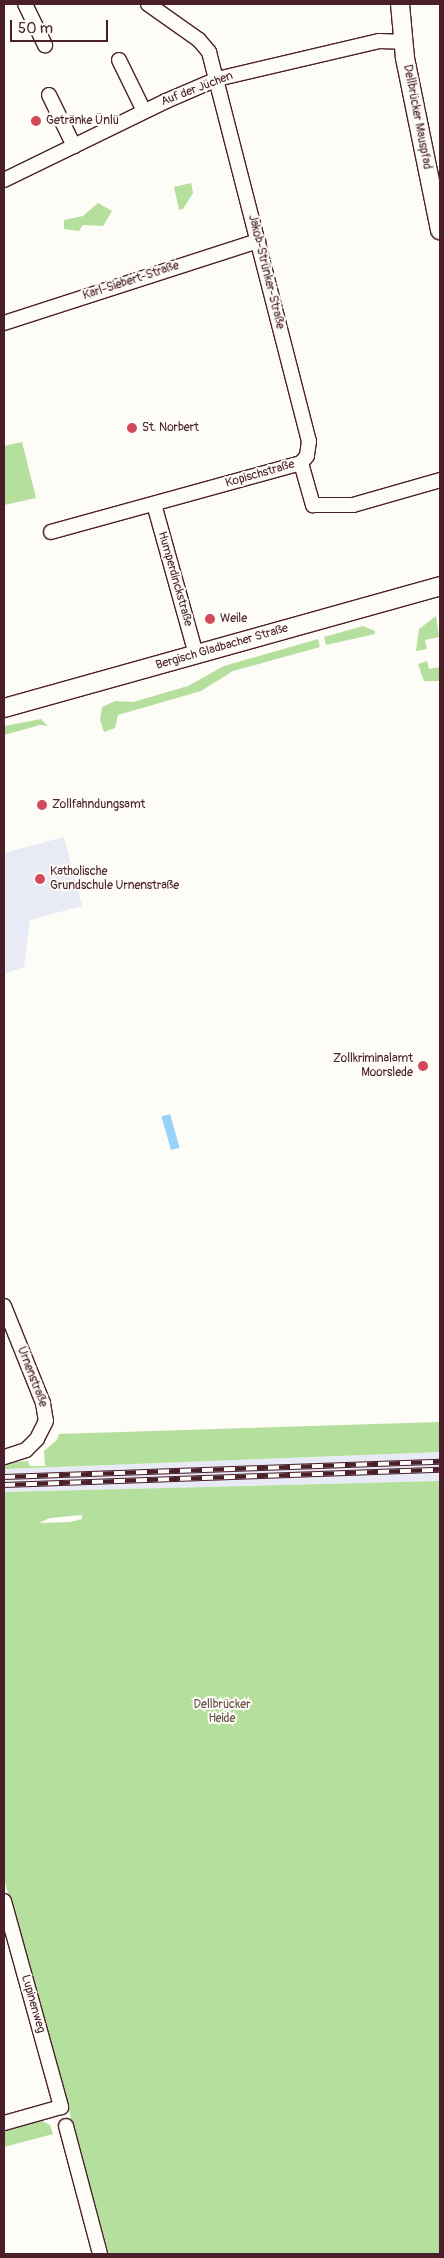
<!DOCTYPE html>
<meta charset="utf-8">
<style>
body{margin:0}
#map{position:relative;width:444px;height:2258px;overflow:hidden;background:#fdfcf7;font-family:Pangolin,sans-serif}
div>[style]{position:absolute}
.built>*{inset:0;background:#e8ebf6}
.green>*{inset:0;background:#b5df9c}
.water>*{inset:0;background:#97d3f7;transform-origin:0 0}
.roads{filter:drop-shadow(1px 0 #4a1f2b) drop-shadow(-1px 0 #4a1f2b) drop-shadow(0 1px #4a1f2b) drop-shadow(0 -1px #4a1f2b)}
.minor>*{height:14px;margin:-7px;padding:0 7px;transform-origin:7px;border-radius:7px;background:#fdfcf7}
.major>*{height:18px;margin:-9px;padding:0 9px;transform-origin:9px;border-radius:9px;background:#fdfcf7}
.rail>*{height:5.5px;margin-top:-2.75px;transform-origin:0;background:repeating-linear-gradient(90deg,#fdfcf7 0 11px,#4a1f2b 0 22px);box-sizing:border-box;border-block:1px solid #4a1f2b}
.dots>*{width:14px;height:14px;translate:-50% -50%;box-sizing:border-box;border:2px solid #fdfcf7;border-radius:50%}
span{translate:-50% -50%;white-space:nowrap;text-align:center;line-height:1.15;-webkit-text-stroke:4px #fdfcf7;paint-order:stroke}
.street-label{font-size:12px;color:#4a1f2b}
.poi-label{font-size:12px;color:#4a1f2b}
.left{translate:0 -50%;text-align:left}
.right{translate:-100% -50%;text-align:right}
.park-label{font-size:12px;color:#654f47}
.frame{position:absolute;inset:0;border:5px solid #4a1f2b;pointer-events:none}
.scale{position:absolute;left:10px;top:20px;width:98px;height:22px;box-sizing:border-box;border:2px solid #4a1f2b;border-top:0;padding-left:6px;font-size:15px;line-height:18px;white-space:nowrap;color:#4a1f2b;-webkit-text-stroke:4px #fdfcf7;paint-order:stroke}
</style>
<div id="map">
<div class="built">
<i style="clip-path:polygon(64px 837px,82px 906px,30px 920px,24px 967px,4px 974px,4px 853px)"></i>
<i style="clip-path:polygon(440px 1452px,440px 1481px,4px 1492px,4px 1469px)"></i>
</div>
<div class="green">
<i style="clip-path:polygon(191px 183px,193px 193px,183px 209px,179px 210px,174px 187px)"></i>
<i style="clip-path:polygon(98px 203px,112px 211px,103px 226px,83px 225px,79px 231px,64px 229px,64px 220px,83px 216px)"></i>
<i style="clip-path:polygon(22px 442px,36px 498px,4px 505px,4px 446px)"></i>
<i style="clip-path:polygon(436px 616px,440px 643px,439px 637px,425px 640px,427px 649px,416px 651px,419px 629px)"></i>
<i style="clip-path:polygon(363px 626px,375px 631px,375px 634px,326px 645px,324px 637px)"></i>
<i style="clip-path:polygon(318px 639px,320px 647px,233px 671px,201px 691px,118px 715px,115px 728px,104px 732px,100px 720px,102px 707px,115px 701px,133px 702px,188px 686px,224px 666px)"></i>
<i style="clip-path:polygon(427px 661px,429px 669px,440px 667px,440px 681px,424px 681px,418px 664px)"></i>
<i style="clip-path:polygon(41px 719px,48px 726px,40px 725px,4px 735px,4px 726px)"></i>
<i style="clip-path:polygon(440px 1422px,440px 1452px,4px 1469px,4px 1463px,28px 1461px,30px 1466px,45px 1466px,44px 1451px,57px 1440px,59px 1434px)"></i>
<i style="clip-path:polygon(evenodd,440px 1481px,440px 2254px,109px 2254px,4px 1879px,4px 1492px,440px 1481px,82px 1515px,82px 1519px,70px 1522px,39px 1523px,50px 1518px,82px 1515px)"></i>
<i style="clip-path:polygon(40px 2120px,50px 2125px,53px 2134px,4px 2147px,4px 2129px)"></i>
</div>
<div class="water">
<i style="left:170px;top:1114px;width:35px;height:9px;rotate:74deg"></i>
</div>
<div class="roads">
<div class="minor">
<i style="left:25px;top:4px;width:46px;rotate:64deg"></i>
<i style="left:148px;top:4px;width:62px;rotate:35.2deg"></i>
<i style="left:199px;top:40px;width:16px;rotate:50deg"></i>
<i style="left:209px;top:52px;width:402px;rotate:75.6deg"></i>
<i style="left:309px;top:441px;width:15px;rotate:98deg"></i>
<i style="left:307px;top:456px;width:9px;rotate:131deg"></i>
<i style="left:119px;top:60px;width:57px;rotate:63.9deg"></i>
<i style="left:49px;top:95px;width:57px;rotate:63.9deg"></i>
<i style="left:4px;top:180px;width:180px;rotate:-26deg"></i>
<i style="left:166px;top:101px;width:56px;rotate:-23.3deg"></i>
<i style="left:217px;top:79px;width:166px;rotate:-13.2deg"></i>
<i style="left:379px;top:41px;width:25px;rotate:2deg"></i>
<i style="left:4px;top:323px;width:267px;rotate:-17.9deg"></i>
<i style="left:301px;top:463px;width:44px;rotate:74.1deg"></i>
<i style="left:313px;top:505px;width:40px"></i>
<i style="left:353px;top:505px;width:91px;rotate:-16deg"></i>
<i style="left:154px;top:504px;width:156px;rotate:74.4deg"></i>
<i style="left:51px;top:532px;width:259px;rotate:-15.4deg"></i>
<i style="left:4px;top:1306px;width:105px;rotate:68.1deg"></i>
<i style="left:43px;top:1403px;width:18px;rotate:81deg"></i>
<i style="left:46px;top:1421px;width:20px;rotate:117deg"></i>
<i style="left:37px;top:1439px;width:16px;rotate:135deg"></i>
<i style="left:26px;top:1450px;width:23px;rotate:162deg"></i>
<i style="left:4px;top:1901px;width:214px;rotate:74.5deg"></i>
<i style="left:61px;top:2107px;width:59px;rotate:164.3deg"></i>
<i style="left:66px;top:2126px;width:132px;rotate:75.1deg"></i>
</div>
<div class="major">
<i style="left:400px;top:4px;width:54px;rotate:84.7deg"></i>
<i style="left:405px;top:58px;width:176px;rotate:78.5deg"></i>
<i style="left:4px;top:708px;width:453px;rotate:-15.6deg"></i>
</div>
</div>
<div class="rail">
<i style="left:4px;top:1477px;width:436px;rotate:-2deg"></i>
<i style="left:4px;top:1485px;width:436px;rotate:-2deg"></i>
</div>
<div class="dots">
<i style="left:36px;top:121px;background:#d1495b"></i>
<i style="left:132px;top:428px;background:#d1495b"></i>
<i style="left:210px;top:619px;background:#d1495b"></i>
<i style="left:42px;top:805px;background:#d1495b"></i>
<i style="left:40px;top:879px;background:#d1495b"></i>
<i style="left:423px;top:1066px;background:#d1495b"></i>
</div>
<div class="street-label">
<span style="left:197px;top:89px;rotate:-21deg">Auf der Jüchen</span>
<span style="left:417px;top:117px;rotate:79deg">Dellbrücker Mauspfad</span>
<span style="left:266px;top:272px;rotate:76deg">Jakob-Strünker-Straße</span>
<span style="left:131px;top:281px;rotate:-18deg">Karl-Siebert-Straße</span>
<span style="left:260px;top:474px;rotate:-16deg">Kopischstraße</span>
<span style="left:175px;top:579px;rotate:74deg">Humperdinckstraße</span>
<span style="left:222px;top:647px;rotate:-16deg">Bergisch Gladbacher Straße</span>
<span style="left:32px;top:1377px;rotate:69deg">Urnenstraße</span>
<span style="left:33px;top:2004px;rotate:74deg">Lupinenweg</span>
</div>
<div class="poi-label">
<span class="left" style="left:46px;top:121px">Getränke Ünlü</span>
<span class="left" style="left:142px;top:428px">St. Norbert</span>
<span class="left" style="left:220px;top:619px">Weile</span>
<span class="left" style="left:52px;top:805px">Zollfahndungsamt</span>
<span class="left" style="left:50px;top:879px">Katholische<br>Grundschule Urnenstraße</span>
<span class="right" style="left:413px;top:1066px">Zollkriminalamt<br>Moorslede</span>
</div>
<div class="park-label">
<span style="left:222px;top:1712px">Dellbrücker<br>Heide</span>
</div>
<div class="frame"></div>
<div class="scale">50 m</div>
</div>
